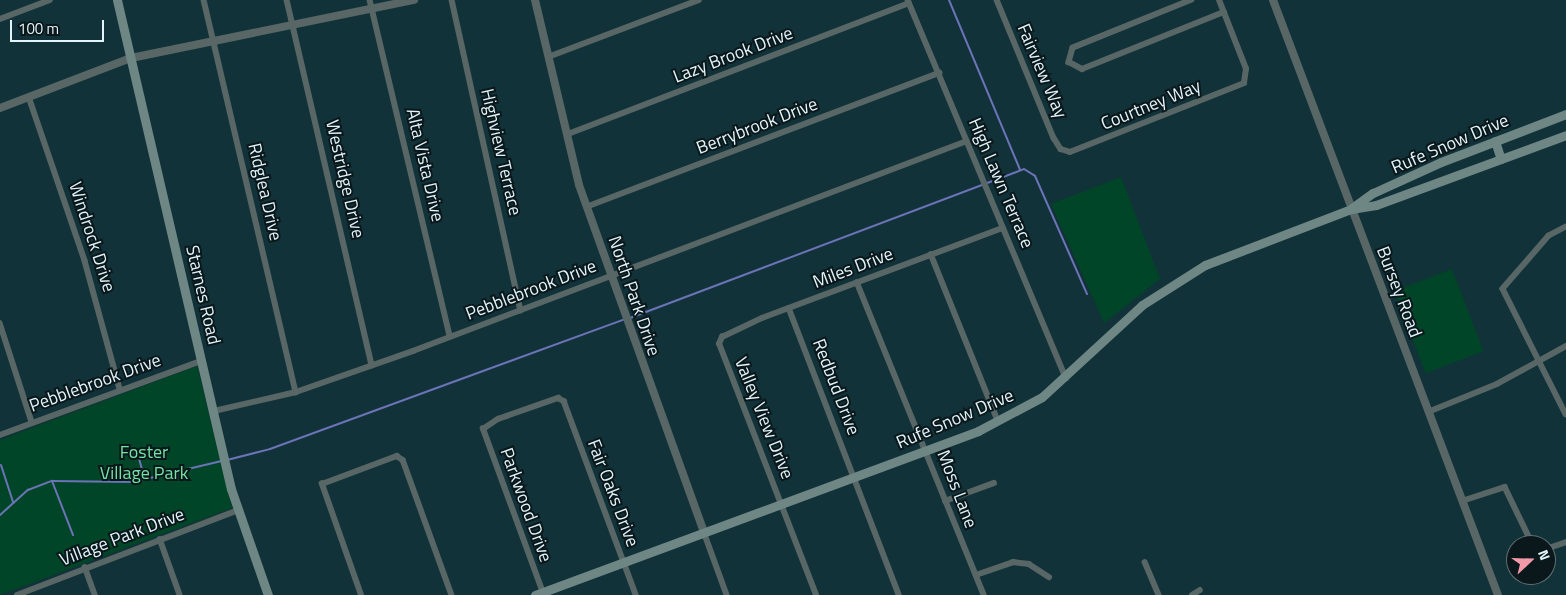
<!DOCTYPE html>
<style>
body{margin:0}
#map{position:relative;width:1566px;height:595px;overflow:hidden;background:#12323a;font-family:"Titillium Web",sans-serif}
div>[style]{position:absolute}
.green>*{inset:0;background:#004527;transform-origin:0 0}
.stream>*{height:2px;margin:-1px;padding:0 1px;transform-origin:1px;border-radius:1px;background:#6c73b7}
.minor>*{height:5.5px;margin:-2.75px;padding:0 2.75px;transform-origin:2.75px;border-radius:2.75px;background:#586765}
.tertiary>*{height:8px;margin:-4px;padding:0 4px;transform-origin:4px;border-radius:4px;background:#586765}
.secondary>*{height:9px;margin:-4.5px;padding:0 4.5px;transform-origin:4.5px;border-radius:4.5px;background:#6f8784}
span{translate:-50% -50%;white-space:nowrap;text-align:center;line-height:1.15;-webkit-text-stroke:4px #0a181b;paint-order:stroke}
.street-label{font-size:18px;color:#e3f5fa}
.park-label{font-size:18px;color:#75e2a4}
.north{position:absolute;left:1506px;top:535px;width:50px;height:50px;box-sizing:border-box;background:#0a181b;border:1px solid #617074;border-radius:50%;rotate:69deg;font-size:14px;font-weight:700;line-height:20px;text-align:center;color:#e3f5fa}
.north::after{content:'';display:block;margin:auto;width:18px;height:22px;background:#f39aa9;clip-path:polygon(50% 0,100% 100%,50% 72%,0 100%)}
.scale{position:absolute;left:10px;top:20px;width:94px;height:22px;box-sizing:border-box;border:2px solid #e3f5fa;border-top:0;padding-left:6px;font-size:15px;line-height:18px;white-space:nowrap;color:#e3f5fa;-webkit-text-stroke:4px #0a181b;paint-order:stroke}
</style>
<div id="map">
<div class="green">
<i style="clip-path:polygon(1121px 177px,1160px 279px,1104px 323px,1051px 204px)"></i>
<i style="left:1452px;top:269px;width:88px;height:62px;rotate:69deg"></i>
<i style="clip-path:polygon(197px 366px,232px 508px,0 595px,0 440px)"></i>
</div>
<div class="stream">
<i style="left:949px;top:0;width:184px;rotate:67.3deg"></i>
<i style="left:630px;top:318px;width:421px;rotate:-20.7deg"></i>
<i style="left:1024px;top:169px;width:13px;rotate:32deg"></i>
<i style="left:1035px;top:176px;width:129px;rotate:66.2deg"></i>
<i style="left:137px;top:451px;width:30px;rotate:75deg"></i>
<i style="left:227px;top:460px;width:44px;rotate:-14.3deg"></i>
<i style="left:270px;top:449px;width:378px;rotate:-20.1deg"></i>
<i style="left:1px;top:465px;width:40px;rotate:72deg"></i>
<i style="left:52px;top:481px;width:58px;rotate:68.7deg"></i>
<i style="left:0;top:515px;width:38px;rotate:-42deg"></i>
<i style="left:28px;top:490px;width:26px;rotate:-21deg"></i>
<i style="left:52px;top:481px;width:81px;rotate:0.7deg"></i>
<i style="left:133px;top:482px;width:91px;rotate:-13.3deg"></i>
</div>
<div class="minor">
<i style="left:204px;top:0;width:403px;rotate:76.8deg"></i>
<i style="left:287px;top:0;width:375px;rotate:76.9deg"></i>
<i style="left:370px;top:0;width:346px;rotate:76.6deg"></i>
<i style="left:452px;top:0;width:318px;rotate:77.5deg"></i>
<i style="left:908px;top:0;width:410px;rotate:67.3deg"></i>
<i style="left:997px;top:0;width:149px;rotate:67.6deg"></i>
<i style="left:1054px;top:138px;width:13px;rotate:58deg"></i>
<i style="left:1061px;top:149px;width:9px;rotate:18deg"></i>
<i style="left:1070px;top:152px;width:187px;rotate:-21.6deg"></i>
<i style="left:1244px;top:83px;width:14px;rotate:-82deg"></i>
<i style="left:1246px;top:69px;width:74px;rotate:-111.4deg"></i>
<i style="left:1192px;top:0;width:128px;rotate:158deg"></i>
<i style="left:1073px;top:48px;width:15px;rotate:106deg"></i>
<i style="left:1069px;top:62px;width:15px;rotate:28deg"></i>
<i style="left:1082px;top:69px;width:153px;rotate:-21.9deg"></i>
<i style="left:0;top:19px;width:53px;rotate:-20.8deg"></i>
<i style="left:548px;top:57px;width:161px;rotate:-20.7deg"></i>
<i style="left:29px;top:97px;width:173px;rotate:71.1deg"></i>
<i style="left:85px;top:261px;width:133px;rotate:74.7deg"></i>
<i style="left:568px;top:134px;width:365px;rotate:-21deg"></i>
<i style="left:586px;top:207px;width:378px;rotate:-20.8deg"></i>
<i style="left:1566px;top:227px;width:19px;rotate:152deg"></i>
<i style="left:1549px;top:236px;width:70px;rotate:131deg"></i>
<i style="left:1503px;top:289px;width:140px;rotate:63.3deg"></i>
<i style="left:931px;top:254px;width:180px;rotate:68.1deg"></i>
<i style="left:857px;top:282px;width:338px;rotate:67.9deg"></i>
<i style="left:789px;top:308px;width:307px;rotate:69deg"></i>
<i style="left:0;top:323px;width:104px;rotate:72.1deg"></i>
<i style="left:214px;top:411px;width:84px;rotate:-13deg"></i>
<i style="left:296px;top:392px;width:124px;rotate:-19.3deg"></i>
<i style="left:413px;top:351px;width:592px;rotate:-20.76deg"></i>
<i style="left:1428px;top:412px;width:74px;rotate:-22.1deg"></i>
<i style="left:1497px;top:384px;width:79px;rotate:-28.8deg"></i>
<i style="left:0;top:435px;width:214px;rotate:-20.2deg"></i>
<i style="left:945px;top:501px;width:52px;rotate:-20.2deg"></i>
<i style="left:1462px;top:501px;width:45px;rotate:-18deg"></i>
<i style="left:1505px;top:487px;width:64px;rotate:64.2deg"></i>
<i style="left:704px;top:532px;width:67px;rotate:69.9deg"></i>
<i style="left:160px;top:539px;width:59px;rotate:70.3deg"></i>
<i style="left:1546px;top:549px;width:21px;rotate:-19deg"></i>
<i style="left:1145px;top:562px;width:36px;rotate:67deg"></i>
<i style="left:85px;top:567px;width:30px;rotate:70deg"></i>
<i style="left:976px;top:575px;width:39px;rotate:-19deg"></i>
<i style="left:1013px;top:562px;width:16px;rotate:7deg"></i>
<i style="left:1029px;top:564px;width:24px;rotate:33deg"></i>
<i style="left:543px;top:593px;width:175px;rotate:-110.1deg"></i>
<i style="left:483px;top:429px;width:18px;rotate:-34deg"></i>
<i style="left:498px;top:419px;width:64px;rotate:-19.3deg"></i>
<i style="left:558px;top:398px;width:7px;rotate:27deg"></i>
<i style="left:564px;top:401px;width:207px;rotate:69.6deg"></i>
<i style="left:17px;top:595px;width:237px;rotate:-21deg"></i>
<i style="left:361px;top:595px;width:118px;rotate:-109.4deg"></i>
<i style="left:322px;top:484px;width:80px;rotate:-20.5deg"></i>
<i style="left:397px;top:456px;width:7px;rotate:34deg"></i>
<i style="left:403px;top:460px;width:144px;rotate:70.1deg"></i>
<i style="left:816px;top:595px;width:269px;rotate:-111.1deg"></i>
<i style="left:719px;top:344px;width:8px;rotate:-67deg"></i>
<i style="left:722px;top:337px;width:44px;rotate:-25.4deg"></i>
<i style="left:762px;top:318px;width:257px;rotate:-20.5deg"></i>
<i style="left:1192px;top:595px;width:9px;rotate:-32deg"></i>
</div>
<div class="tertiary">
<i style="left:535px;top:0;width:190px;rotate:76.6deg"></i>
<i style="left:579px;top:185px;width:369px;rotate:70.2deg"></i>
<i style="left:1273px;top:0;width:636px;rotate:69.29deg"></i>
<i style="left:0;top:108px;width:140px;rotate:-20.9deg"></i>
<i style="left:131px;top:58px;width:289px;rotate:-11.6deg"></i>
</div>
<div class="secondary">
<i style="left:117px;top:0;width:502px;rotate:76.88deg"></i>
<i style="left:231px;top:489px;width:112px;rotate:70.8deg"></i>
<i style="left:1495px;top:141px;width:19px;rotate:72deg"></i>
<i style="left:1352px;top:208px;width:26px;rotate:-36deg"></i>
<i style="left:1373px;top:193px;width:75px;rotate:-24.5deg"></i>
<i style="left:1441px;top:162px;width:134px;rotate:-21deg"></i>
<i style="left:535px;top:595px;width:472px;rotate:-20.3deg"></i>
<i style="left:978px;top:431px;width:72px;rotate:-28deg"></i>
<i style="left:1042px;top:397px;width:136px;rotate:-42.6deg"></i>
<i style="left:1142px;top:305px;width:75px;rotate:-32.4deg"></i>
<i style="left:1205px;top:265px;width:156px;rotate:-21deg"></i>
<i style="left:1351px;top:209px;width:25px;rotate:-9deg"></i>
<i style="left:1376px;top:205px;width:202px;rotate:-20.2deg"></i>
</div>
<div class="street-label">
<span style="left:733px;top:55px;rotate:-21deg">Lazy Brook Drive</span>
<span style="left:1042px;top:71px;rotate:67deg">Fairview Way</span>
<span style="left:1151px;top:105px;rotate:-22deg">Courtney Way</span>
<span style="left:757px;top:126px;rotate:-21deg">Berrybrook Drive</span>
<span style="left:1450px;top:144px;rotate:-23deg">Rufe Snow Drive</span>
<span style="left:501px;top:152px;rotate:77deg">Highview Terrace</span>
<span style="left:425px;top:165px;rotate:77deg">Alta Vista Drive</span>
<span style="left:345px;top:179px;rotate:77deg">Westridge Drive</span>
<span style="left:1001px;top:183px;rotate:67deg">High Lawn Terrace</span>
<span style="left:265px;top:192px;rotate:77deg">Ridglea Drive</span>
<span style="left:92px;top:237px;rotate:72deg">Windrock Drive</span>
<span style="left:853px;top:268px;rotate:-21deg">Miles Drive</span>
<span style="left:531px;top:290px;rotate:-21deg">Pebblebrook Drive</span>
<span style="left:1399px;top:292px;rotate:69deg">Bursey Road</span>
<span style="left:203px;top:295px;rotate:77deg">Starnes Road</span>
<span style="left:634px;top:296px;rotate:71deg">North Park Drive</span>
<span style="left:95px;top:383px;rotate:-20deg">Pebblebrook Drive</span>
<span style="left:836px;top:387px;rotate:69deg">Redbud Drive</span>
<span style="left:764px;top:418px;rotate:68deg">Valley View Drive</span>
<span style="left:955px;top:419px;rotate:-23deg">Rufe Snow Drive</span>
<span style="left:957px;top:489px;rotate:69deg">Moss Lane</span>
<span style="left:613px;top:493px;rotate:69deg">Fair Oaks Drive</span>
<span style="left:526px;top:505px;rotate:70deg">Parkwood Drive</span>
<span style="left:122px;top:537px;rotate:-21deg">Village Park Drive</span>
</div>
<div class="park-label">
<span style="left:144px;top:463px">Foster<br>Village Park</span>
</div>
<div class="north">N</div>
<div class="scale">100 m</div>
</div>
